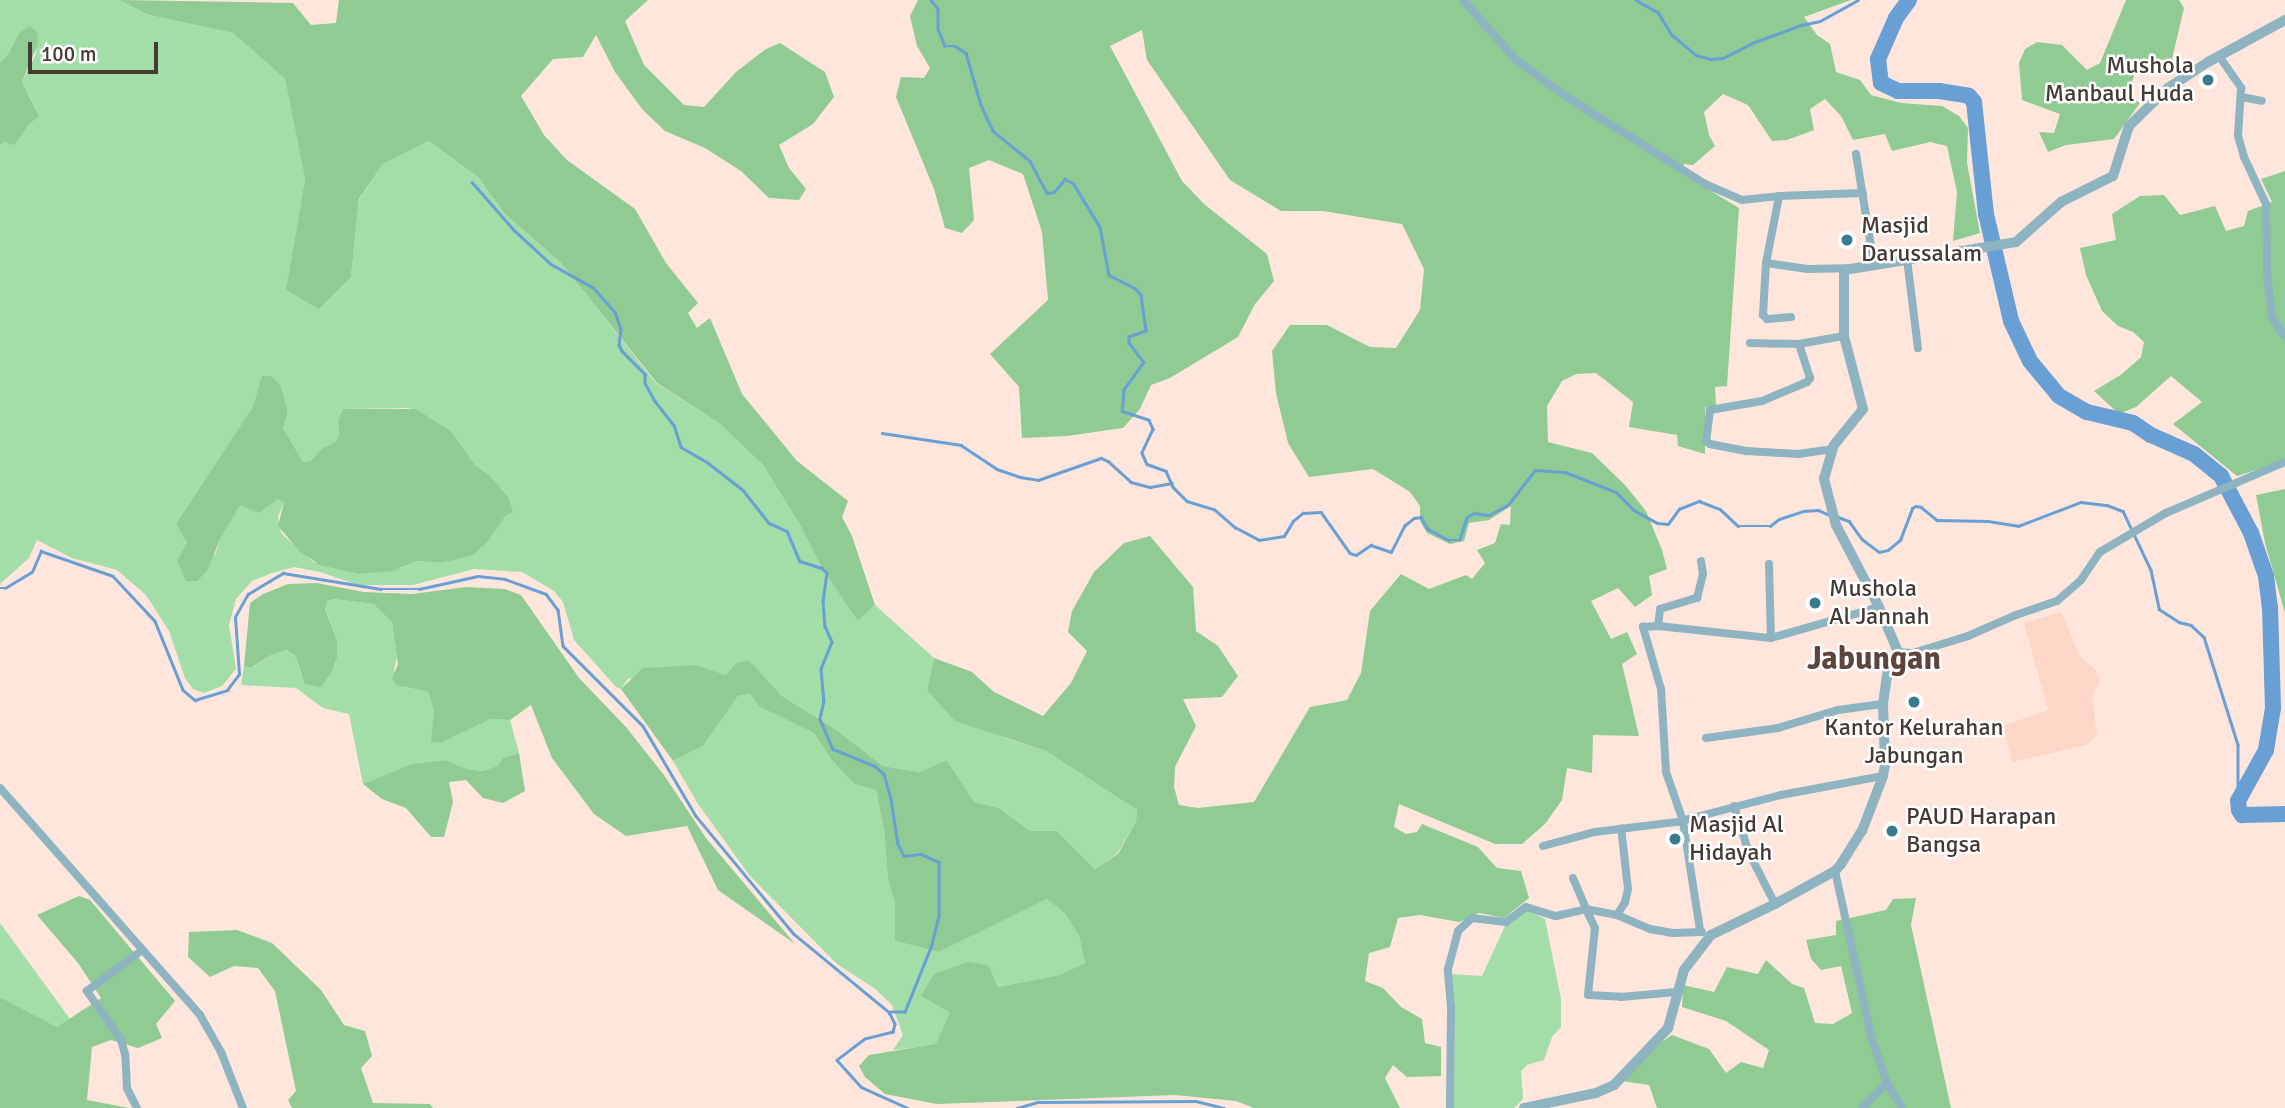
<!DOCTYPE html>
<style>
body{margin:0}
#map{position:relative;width:2285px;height:1108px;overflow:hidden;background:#fee6dd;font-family:Signika,sans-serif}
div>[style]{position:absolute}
.built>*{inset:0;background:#fcd6c7}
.green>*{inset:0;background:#a3dda7}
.forest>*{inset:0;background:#8fcb93}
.stream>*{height:2.5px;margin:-1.25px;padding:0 1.25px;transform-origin:1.25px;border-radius:1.25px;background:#689fd5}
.river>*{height:16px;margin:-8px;padding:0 8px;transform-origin:8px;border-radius:8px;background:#689fd5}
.minor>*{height:8px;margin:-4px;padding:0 4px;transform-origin:4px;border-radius:4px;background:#8eb3c1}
.tertiary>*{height:10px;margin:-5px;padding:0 5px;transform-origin:5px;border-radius:5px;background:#8eb3c1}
.dots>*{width:19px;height:19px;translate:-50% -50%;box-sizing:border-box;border:4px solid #fff;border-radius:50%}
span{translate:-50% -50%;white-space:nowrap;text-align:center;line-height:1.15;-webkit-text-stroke:5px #fff;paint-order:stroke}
.poi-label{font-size:24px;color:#463a35}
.right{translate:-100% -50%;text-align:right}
.left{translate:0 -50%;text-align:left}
.district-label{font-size:32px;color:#5d453b;font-weight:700}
.scale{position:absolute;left:28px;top:42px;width:130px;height:32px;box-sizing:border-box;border:4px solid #463a35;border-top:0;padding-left:9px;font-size:21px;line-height:24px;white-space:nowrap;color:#463a35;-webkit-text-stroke:5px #fff;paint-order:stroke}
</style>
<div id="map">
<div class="built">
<i style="clip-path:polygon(2061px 612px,2080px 657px,2095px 669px,2100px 682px,2092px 695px,2097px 736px,2086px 745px,2012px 762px,2003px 726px,2048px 710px,2024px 623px)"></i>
</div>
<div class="green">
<i style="clip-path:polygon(evenodd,0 0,119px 0,149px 15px,233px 33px,285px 79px,305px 179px,286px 291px,351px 277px,359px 200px,383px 164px,429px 141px,478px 177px,505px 214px,561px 263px,656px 383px,719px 423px,763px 465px,800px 525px,822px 568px,859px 620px,875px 605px,934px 658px,927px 690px,1005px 738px,1046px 751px,1137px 810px,1136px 821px,1117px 854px,1095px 869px,1057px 831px,1030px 831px,999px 808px,974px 802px,947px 760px,919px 772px,883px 766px,835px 729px,782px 696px,749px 660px,736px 663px,726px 675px,697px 665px,628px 679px,621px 689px,616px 687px,574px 640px,563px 602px,554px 591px,522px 572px,474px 569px,413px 585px,358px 585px,320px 572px,294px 567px,272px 573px,252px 581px,236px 599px,229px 625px,236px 669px,222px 686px,204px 693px,193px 689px,185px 678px,169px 631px,146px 595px,117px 570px,72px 558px,37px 540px,29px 558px,0 584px,0 145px,4px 142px,16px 144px,36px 109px,22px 82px,36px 54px,36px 47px,19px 33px,7px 56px,0 62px,0 0,283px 397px,288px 412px,283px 428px,303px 462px,311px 461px,321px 449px,335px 442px,339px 436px,338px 420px,343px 409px,408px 408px,422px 413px,451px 431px,475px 465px,489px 475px,506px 515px,480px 549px,442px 563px,417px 561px,401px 568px,359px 574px,313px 562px,281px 533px,278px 517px,284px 502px,277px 499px,240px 504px,221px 537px,215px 555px,177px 560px,187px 543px,176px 524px,254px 407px,283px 397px)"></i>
<i style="clip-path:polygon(334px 599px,374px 604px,388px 615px,392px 622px,397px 656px,394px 671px,405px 687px,428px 692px,434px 711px,432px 742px,441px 743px,491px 719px,510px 720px,519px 753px,503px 758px,497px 766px,483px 771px,467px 769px,445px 760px,411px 764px,363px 784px,349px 714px,323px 708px,296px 688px,241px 685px,244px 666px,252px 668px,271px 655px,287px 650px,295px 654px,302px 677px,335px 665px,337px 640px,325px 608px,327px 601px)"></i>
<i style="clip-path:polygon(750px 694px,760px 707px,814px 733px,831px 759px,854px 784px,876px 790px,884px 828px,888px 880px,895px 903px,895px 941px,939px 952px,1047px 899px,1065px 912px,1079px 936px,1085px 963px,1059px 975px,998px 987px,950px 1012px,936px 1045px,893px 1050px,903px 1035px,892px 1005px,874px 988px,837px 964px,750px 876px,698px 804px,673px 761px,703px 746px,738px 696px)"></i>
<i style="clip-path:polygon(1527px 910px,1545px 919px,1561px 999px,1561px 1027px,1552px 1037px,1544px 1060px,1527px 1065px,1521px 1071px,1523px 1099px,1514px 1108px,1454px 1108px,1455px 1007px,1451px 974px,1482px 976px,1505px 926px)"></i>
<i style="clip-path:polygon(0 923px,70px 1019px,57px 1027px,0 997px)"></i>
</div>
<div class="forest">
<i style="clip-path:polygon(119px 0,293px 3px,311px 25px,336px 23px,339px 0,648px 0,625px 21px,644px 65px,684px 105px,704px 107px,736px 72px,766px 49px,780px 43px,825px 72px,834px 97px,813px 124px,779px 145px,789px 168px,806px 189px,799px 200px,769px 198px,741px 171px,705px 148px,665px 131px,642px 109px,615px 72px,596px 35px,583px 57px,553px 59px,521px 96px,544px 135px,567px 160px,635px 209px,666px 263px,698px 303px,688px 313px,697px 328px,710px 318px,742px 394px,797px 461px,848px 501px,842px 517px,852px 536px,875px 605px,858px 621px,822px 568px,800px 525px,763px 465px,719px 423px,657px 383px,561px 263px,505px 214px,478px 177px,429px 141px,383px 164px,359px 199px,351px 277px,319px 309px,286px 290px,305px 179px,285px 79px,233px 33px,149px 15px)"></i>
<i style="clip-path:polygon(918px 0,1851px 0,1804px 17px,1817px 35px,1830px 44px,1836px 72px,1860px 80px,1871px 95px,1901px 103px,1942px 106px,1959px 116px,1968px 128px,1967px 163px,1980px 233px,1953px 241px,1957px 192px,1947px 146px,1930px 142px,1892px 151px,1885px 134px,1853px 140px,1841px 116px,1825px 99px,1810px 109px,1814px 130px,1787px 140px,1772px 141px,1748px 105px,1723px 94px,1704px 112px,1709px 135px,1715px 146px,1693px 165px,1684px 164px,1681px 173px,1739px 208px,1727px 386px,1715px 387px,1716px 406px,1705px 407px,1705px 454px,1678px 446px,1677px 435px,1629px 427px,1633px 402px,1596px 373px,1576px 374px,1562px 381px,1547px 406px,1548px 442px,1592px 453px,1625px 485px,1646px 511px,1662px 550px,1667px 569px,1649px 576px,1652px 595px,1635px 607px,1618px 588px,1591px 601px,1611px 639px,1627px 632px,1637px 654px,1622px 664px,1639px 736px,1593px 735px,1592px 773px,1567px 768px,1562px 800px,1545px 824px,1522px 844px,1495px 844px,1399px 804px,1394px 827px,1406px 834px,1417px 832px,1422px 824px,1478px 847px,1497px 868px,1521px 871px,1529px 898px,1504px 918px,1479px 913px,1459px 922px,1420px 915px,1398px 918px,1390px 947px,1369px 953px,1365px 981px,1383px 988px,1401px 1007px,1422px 1019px,1425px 1043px,1441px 1047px,1441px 1076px,1407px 1077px,1393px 1065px,1385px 1078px,1400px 1108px,1254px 1108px,1236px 1101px,1175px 1095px,937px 1104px,885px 1094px,865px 1077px,859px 1066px,869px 1055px,936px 1044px,950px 1012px,921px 996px,934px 974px,968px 962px,988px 965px,998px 987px,1059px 975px,1085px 963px,1079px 936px,1065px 913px,1047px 899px,939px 952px,895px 941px,895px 903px,888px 880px,884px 829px,876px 790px,854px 784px,831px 759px,814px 733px,760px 707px,750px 694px,738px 696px,703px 746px,673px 761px,621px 689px,643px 668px,697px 665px,726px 675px,736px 663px,749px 660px,782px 696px,835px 729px,883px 766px,919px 772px,947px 760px,974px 802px,999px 808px,1030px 831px,1057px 831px,1095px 869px,1118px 854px,1136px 821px,1137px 810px,1046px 751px,955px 721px,927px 690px,934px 658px,972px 672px,994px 692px,1043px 716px,1071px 683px,1087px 651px,1068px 632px,1072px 611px,1094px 572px,1124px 543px,1150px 536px,1193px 587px,1196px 631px,1218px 646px,1238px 676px,1222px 697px,1183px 699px,1196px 726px,1175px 767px,1174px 787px,1179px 805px,1198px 808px,1254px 802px,1310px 707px,1347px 700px,1361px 673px,1370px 611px,1401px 574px,1429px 589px,1466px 575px,1472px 579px,1485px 563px,1477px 550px,1495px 543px,1501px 524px,1510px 525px,1511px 506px,1489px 520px,1469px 523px,1464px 541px,1450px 544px,1427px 533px,1420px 521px,1420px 506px,1410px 492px,1373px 469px,1309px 477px,1288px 443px,1276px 393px,1272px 351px,1290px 325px,1327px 325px,1370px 347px,1396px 348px,1420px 310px,1424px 269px,1402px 224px,1323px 211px,1281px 211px,1230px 180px,1147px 60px,1142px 30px,1110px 46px,1182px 181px,1204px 204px,1267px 254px,1274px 281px,1255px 304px,1238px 337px,1170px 378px,1151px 385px,1140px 409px,1123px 428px,1067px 436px,1022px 438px,1019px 387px,990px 354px,1048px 300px,1042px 232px,1023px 174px,989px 160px,969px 168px,974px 220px,962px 233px,945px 228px,934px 189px,896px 97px,901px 77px,924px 78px,930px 68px,917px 46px,910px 16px)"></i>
<i style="clip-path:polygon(2126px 0,2179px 0,2184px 8px,2172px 59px,2138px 62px,2128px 96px,2140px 103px,2114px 139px,2066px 145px,2048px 152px,2039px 132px,2054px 133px,2060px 114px,2022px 100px,2019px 63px,2025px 49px,2037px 42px,2062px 45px,2087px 70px,2100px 63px)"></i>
<i style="clip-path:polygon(30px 26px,37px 32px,38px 44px,22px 82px,39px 116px,28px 125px,15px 145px,4px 142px,0 145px,0 62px,7px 56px,19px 33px)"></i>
<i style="clip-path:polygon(2285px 171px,2285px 461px,2237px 476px,2173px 424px,2202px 402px,2171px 376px,2136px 407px,2119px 414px,2094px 391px,2122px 374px,2141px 357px,2144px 342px,2133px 332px,2118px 326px,2102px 311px,2086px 275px,2080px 248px,2116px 240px,2112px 214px,2140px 196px,2164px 195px,2180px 215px,2215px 206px,2226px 231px,2244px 226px,2248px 211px,2272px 202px,2261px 179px)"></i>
<i style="clip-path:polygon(262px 376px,271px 376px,280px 385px,288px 412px,283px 428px,303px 462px,311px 461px,321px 449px,335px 442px,339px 436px,338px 420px,343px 409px,416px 409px,451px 431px,475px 465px,489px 475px,508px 497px,513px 512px,506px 515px,487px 542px,473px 555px,441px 563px,417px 561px,393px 571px,359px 574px,320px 565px,300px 552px,278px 526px,284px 502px,277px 499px,259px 513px,240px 505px,221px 537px,207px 571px,197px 581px,186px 581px,177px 560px,187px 543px,176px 524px,253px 407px)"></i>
<i style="clip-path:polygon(2285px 489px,2285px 613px,2265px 543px,2256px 495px)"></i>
<i style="clip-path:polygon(317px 583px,364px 592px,412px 594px,466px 587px,505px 589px,521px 595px,579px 678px,626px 727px,664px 775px,706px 838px,795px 944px,718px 890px,687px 826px,626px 836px,594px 814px,552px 758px,531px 705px,510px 720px,491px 719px,441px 743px,431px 742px,434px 711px,428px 692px,397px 685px,392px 679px,398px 664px,392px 622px,374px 604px,334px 599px,327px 601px,325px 609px,337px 640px,337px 657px,331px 673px,321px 687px,305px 684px,295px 655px,287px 650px,271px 655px,251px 668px,244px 666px,250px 603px,263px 594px,288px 584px)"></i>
<i style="clip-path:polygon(519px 753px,525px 791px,503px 803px,483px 798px,466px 780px,449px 782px,453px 802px,444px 837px,431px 837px,406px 808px,382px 799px,363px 784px,411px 764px,445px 760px,467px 769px,483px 771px,497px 766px,503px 758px)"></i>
<i style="clip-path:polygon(79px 896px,90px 900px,175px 1001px,156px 1024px,162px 1038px,138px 1048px,111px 1040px,92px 1047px,87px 1100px,129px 1108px,0 1108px,0 997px,57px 1027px,101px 998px,78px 963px,37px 915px)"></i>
<i style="clip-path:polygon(1916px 898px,1911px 925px,1951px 1108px,1657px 1108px,1649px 1085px,1622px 1081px,1660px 1043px,1672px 1035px,1709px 1049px,1726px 1073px,1741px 1062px,1763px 1068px,1769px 1050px,1726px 1021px,1682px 1007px,1683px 985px,1714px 992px,1727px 967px,1758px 974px,1766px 960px,1792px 984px,1804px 988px,1815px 1023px,1833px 1024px,1852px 1013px,1841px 966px,1821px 970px,1811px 959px,1806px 940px,1836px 935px,1836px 921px,1886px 910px,1893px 899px)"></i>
<i style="clip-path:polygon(237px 930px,272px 943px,321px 990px,344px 1025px,365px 1031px,372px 1056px,361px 1068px,373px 1103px,430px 1104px,433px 1108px,292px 1108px,288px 1100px,296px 1091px,275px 991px,258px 968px,234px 966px,210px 977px,188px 957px,189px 932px)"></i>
</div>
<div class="stream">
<i style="left:931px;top:0;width:11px;rotate:52deg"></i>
<i style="left:938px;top:9px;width:20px;rotate:90deg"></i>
<i style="left:938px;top:29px;width:18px;rotate:68deg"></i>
<i style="left:945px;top:46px;width:10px"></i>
<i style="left:955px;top:46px;width:13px;rotate:32deg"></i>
<i style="left:966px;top:53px;width:54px;rotate:73.9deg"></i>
<i style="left:981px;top:105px;width:29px;rotate:65deg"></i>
<i style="left:993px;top:131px;width:48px;rotate:39deg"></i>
<i style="left:1030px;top:161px;width:36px;rotate:62deg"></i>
<i style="left:1047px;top:193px;width:7px;rotate:-8deg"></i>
<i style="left:1054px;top:192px;width:17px;rotate:-50deg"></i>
<i style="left:1065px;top:179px;width:9px;rotate:27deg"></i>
<i style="left:1073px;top:183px;width:52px;rotate:58.5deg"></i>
<i style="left:1100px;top:227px;width:49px;rotate:79.4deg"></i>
<i style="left:1109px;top:275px;width:29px;rotate:27deg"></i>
<i style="left:1135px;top:288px;width:9px;rotate:49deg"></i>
<i style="left:1141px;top:295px;width:36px;rotate:82deg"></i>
<i style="left:1146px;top:331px;width:18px;rotate:161deg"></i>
<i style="left:1129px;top:337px;width:6px;rotate:90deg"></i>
<i style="left:1129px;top:343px;width:24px;rotate:52deg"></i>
<i style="left:1144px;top:362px;width:34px;rotate:126deg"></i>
<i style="left:1124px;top:390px;width:21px;rotate:95deg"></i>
<i style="left:1122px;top:411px;width:28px;rotate:18deg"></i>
<i style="left:1149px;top:420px;width:10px;rotate:66deg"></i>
<i style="left:1153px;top:429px;width:26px;rotate:115deg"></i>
<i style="left:1142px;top:453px;width:12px;rotate:66deg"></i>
<i style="left:1147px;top:464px;width:20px;rotate:20deg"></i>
<i style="left:1166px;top:471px;width:17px;rotate:66deg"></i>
<i style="left:1173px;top:487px;width:20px;rotate:45deg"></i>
<i style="left:1187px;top:501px;width:28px;rotate:17deg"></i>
<i style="left:1214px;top:509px;width:28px;rotate:41deg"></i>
<i style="left:1235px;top:527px;width:27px;rotate:28deg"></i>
<i style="left:1259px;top:540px;width:25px;rotate:-9deg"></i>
<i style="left:1284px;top:536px;width:17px;rotate:-59deg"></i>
<i style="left:1293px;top:521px;width:13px;rotate:-39deg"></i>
<i style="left:1303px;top:513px;width:18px;rotate:-3deg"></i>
<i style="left:1321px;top:512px;width:50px;rotate:54.7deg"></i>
<i style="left:1350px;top:553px;width:6px;rotate:18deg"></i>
<i style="left:1356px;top:555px;width:18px;rotate:-34deg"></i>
<i style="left:1371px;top:545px;width:21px;rotate:19deg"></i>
<i style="left:1391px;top:552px;width:30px;rotate:-63deg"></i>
<i style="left:1405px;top:525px;width:11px;rotate:-38deg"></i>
<i style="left:1414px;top:518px;width:7px;rotate:-8deg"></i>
<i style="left:1421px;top:517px;width:14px;rotate:60deg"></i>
<i style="left:1428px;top:529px;width:24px;rotate:28deg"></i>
<i style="left:1449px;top:540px;width:10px"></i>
<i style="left:1459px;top:540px;width:24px;rotate:-71deg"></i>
<i style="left:1467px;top:517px;width:8px;rotate:-30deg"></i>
<i style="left:1474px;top:513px;width:15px;rotate:8deg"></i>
<i style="left:1489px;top:515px;width:21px;rotate:-28deg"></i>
<i style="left:1508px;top:505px;width:44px;rotate:-52.4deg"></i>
<i style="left:1535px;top:470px;width:30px;rotate:4deg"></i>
<i style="left:1565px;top:472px;width:55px;rotate:21.4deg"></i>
<i style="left:1616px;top:492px;width:25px;rotate:45deg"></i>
<i style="left:1634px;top:510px;width:26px;rotate:29deg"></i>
<i style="left:1657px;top:523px;width:11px;rotate:5deg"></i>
<i style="left:1668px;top:524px;width:19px;rotate:-54deg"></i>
<i style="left:1679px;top:509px;width:22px;rotate:-22deg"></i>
<i style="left:1699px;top:501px;width:22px;rotate:21deg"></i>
<i style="left:1720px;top:509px;width:25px;rotate:43deg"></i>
<i style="left:1738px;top:526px;width:32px"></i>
<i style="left:1770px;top:526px;width:11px;rotate:-38deg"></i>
<i style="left:1779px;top:519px;width:25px;rotate:-18deg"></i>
<i style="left:1803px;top:511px;width:15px;rotate:-4deg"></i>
<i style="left:1818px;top:510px;width:15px;rotate:23deg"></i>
<i style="left:1636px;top:0;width:25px;rotate:29deg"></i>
<i style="left:1658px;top:12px;width:26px;rotate:59deg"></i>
<i style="left:1671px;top:34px;width:33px;rotate:40deg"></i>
<i style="left:1696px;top:55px;width:16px;rotate:15deg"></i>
<i style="left:1711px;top:59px;width:12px;rotate:-5deg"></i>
<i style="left:1723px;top:58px;width:33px;rotate:-27deg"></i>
<i style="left:1752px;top:43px;width:52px;rotate:-20.2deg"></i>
<i style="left:1801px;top:25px;width:19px;rotate:-12deg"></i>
<i style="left:1820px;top:21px;width:43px;rotate:-28.9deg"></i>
<i style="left:472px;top:182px;width:64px;rotate:48.8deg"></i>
<i style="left:514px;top:230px;width:50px;rotate:42.6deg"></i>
<i style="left:551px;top:264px;width:49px;rotate:29.2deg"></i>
<i style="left:594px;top:288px;width:32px;rotate:49deg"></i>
<i style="left:615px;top:312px;width:18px;rotate:71deg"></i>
<i style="left:621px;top:329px;width:16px;rotate:97deg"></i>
<i style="left:619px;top:345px;width:7px;rotate:63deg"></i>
<i style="left:622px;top:351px;width:33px;rotate:45deg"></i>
<i style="left:645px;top:374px;width:9px;rotate:90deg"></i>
<i style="left:645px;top:383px;width:21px;rotate:61deg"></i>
<i style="left:655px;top:401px;width:31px;rotate:52deg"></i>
<i style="left:674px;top:425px;width:23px;rotate:72deg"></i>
<i style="left:681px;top:447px;width:30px;rotate:30deg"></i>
<i style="left:707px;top:462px;width:46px;rotate:37.9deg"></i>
<i style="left:743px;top:490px;width:42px;rotate:51.8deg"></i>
<i style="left:769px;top:523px;width:20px;rotate:24deg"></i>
<i style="left:787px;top:531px;width:33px;rotate:67deg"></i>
<i style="left:800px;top:561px;width:23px;rotate:18deg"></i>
<i style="left:822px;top:568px;width:7px;rotate:45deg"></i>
<i style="left:827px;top:573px;width:27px;rotate:98deg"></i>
<i style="left:823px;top:600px;width:26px;rotate:86deg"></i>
<i style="left:825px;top:626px;width:17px;rotate:66deg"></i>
<i style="left:832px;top:642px;width:29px;rotate:112deg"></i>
<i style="left:821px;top:669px;width:32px;rotate:85deg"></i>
<i style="left:824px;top:701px;width:18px;rotate:103deg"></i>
<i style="left:820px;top:719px;width:33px;rotate:67deg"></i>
<i style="left:833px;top:749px;width:45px;rotate:22deg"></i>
<i style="left:875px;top:766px;width:12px;rotate:42deg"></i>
<i style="left:884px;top:774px;width:26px;rotate:74deg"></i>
<i style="left:891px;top:799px;width:46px;rotate:81.2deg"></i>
<i style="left:898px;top:844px;width:13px;rotate:63deg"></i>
<i style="left:904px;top:856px;width:17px;rotate:-7deg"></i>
<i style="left:921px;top:854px;width:20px;rotate:24deg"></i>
<i style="left:939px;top:862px;width:54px;rotate:90deg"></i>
<i style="left:939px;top:916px;width:30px;rotate:104deg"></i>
<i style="left:932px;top:945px;width:72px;rotate:111.9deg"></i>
<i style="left:905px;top:1012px;width:14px;rotate:180deg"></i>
<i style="left:882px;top:433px;width:80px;rotate:8.6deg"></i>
<i style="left:961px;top:445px;width:43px;rotate:33.7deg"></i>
<i style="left:997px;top:469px;width:24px;rotate:19deg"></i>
<i style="left:1020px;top:477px;width:18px;rotate:9deg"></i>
<i style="left:1038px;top:480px;width:67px;rotate:-19.2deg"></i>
<i style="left:1101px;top:458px;width:8px;rotate:23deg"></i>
<i style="left:1108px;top:461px;width:31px;rotate:42deg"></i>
<i style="left:1131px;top:482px;width:20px;rotate:15deg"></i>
<i style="left:1150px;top:487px;width:22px;rotate:-10deg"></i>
<i style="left:1838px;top:517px;width:12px;rotate:20deg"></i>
<i style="left:1849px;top:521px;width:22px;rotate:54deg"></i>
<i style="left:1862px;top:539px;width:21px;rotate:37deg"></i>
<i style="left:1879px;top:552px;width:9px;rotate:-13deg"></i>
<i style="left:1888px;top:550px;width:16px;rotate:-40deg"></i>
<i style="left:1900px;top:540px;width:34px;rotate:-69deg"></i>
<i style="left:1912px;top:508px;width:4px;rotate:-27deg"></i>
<i style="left:1916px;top:506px;width:5px;rotate:11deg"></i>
<i style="left:1921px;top:507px;width:21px;rotate:39deg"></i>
<i style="left:1937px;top:520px;width:51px;rotate:1.1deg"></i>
<i style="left:1988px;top:521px;width:30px;rotate:9deg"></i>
<i style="left:2018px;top:526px;width:67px;rotate:-20.9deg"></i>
<i style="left:2081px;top:502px;width:26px;rotate:7deg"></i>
<i style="left:2107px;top:505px;width:17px;rotate:21deg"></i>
<i style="left:2123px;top:511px;width:65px;rotate:64.6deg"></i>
<i style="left:2151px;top:570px;width:40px;rotate:78deg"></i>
<i style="left:2159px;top:609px;width:24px;rotate:33deg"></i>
<i style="left:2179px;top:622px;width:12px;rotate:14deg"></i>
<i style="left:2191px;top:625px;width:18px;rotate:43deg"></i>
<i style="left:2204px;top:637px;width:113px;rotate:72.5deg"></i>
<i style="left:2238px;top:745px;width:56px;rotate:90deg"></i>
<i style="left:0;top:588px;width:5px"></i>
<i style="left:5px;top:588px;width:31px;rotate:-31deg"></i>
<i style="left:32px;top:572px;width:23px;rotate:-67deg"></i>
<i style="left:41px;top:551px;width:76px;rotate:19.1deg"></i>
<i style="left:113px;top:576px;width:62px;rotate:47deg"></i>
<i style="left:155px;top:621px;width:74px;rotate:67.9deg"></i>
<i style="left:183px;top:690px;width:16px;rotate:40deg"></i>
<i style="left:195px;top:700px;width:34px;rotate:-17deg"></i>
<i style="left:227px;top:690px;width:20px;rotate:-53deg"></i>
<i style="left:239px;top:674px;width:57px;rotate:-94deg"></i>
<i style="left:235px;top:617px;width:26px;rotate:-61deg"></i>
<i style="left:248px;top:594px;width:41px;rotate:-31deg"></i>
<i style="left:283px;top:573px;width:99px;rotate:9.3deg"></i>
<i style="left:381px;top:589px;width:38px"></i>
<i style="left:419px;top:589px;width:60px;rotate:-12.4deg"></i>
<i style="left:478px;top:576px;width:27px;rotate:6deg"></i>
<i style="left:505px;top:579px;width:44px;rotate:20.1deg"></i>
<i style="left:546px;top:594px;width:20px;rotate:53deg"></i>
<i style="left:558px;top:610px;width:36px;rotate:82deg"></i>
<i style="left:563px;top:646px;width:113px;rotate:45deg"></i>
<i style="left:643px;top:726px;width:104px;rotate:59.5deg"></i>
<i style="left:696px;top:816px;width:153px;rotate:50.3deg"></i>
<i style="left:794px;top:934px;width:123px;rotate:39.4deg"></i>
<i style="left:889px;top:1012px;width:13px;rotate:63deg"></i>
<i style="left:895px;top:1024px;width:8px;rotate:104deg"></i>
<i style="left:893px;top:1032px;width:29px;rotate:166deg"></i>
<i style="left:865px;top:1039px;width:35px;rotate:143deg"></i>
<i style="left:837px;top:1060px;width:36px;rotate:48deg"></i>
<i style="left:861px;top:1087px;width:51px;rotate:24.1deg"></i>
<i style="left:1017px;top:1108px;width:22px;rotate:-16deg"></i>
<i style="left:1038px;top:1102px;width:158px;rotate:-0.4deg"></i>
<i style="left:1196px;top:1101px;width:29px;rotate:14deg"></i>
</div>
<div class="river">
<i style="left:1909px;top:0;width:22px;rotate:126deg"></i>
<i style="left:1896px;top:18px;width:45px;rotate:113.7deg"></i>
<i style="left:1878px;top:59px;width:24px;rotate:83deg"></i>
<i style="left:1881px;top:83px;width:19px;rotate:25deg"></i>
<i style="left:1898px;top:91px;width:41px"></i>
<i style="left:1939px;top:91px;width:30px;rotate:9deg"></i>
<i style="left:1969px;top:96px;width:8px;rotate:50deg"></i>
<i style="left:1974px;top:102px;width:113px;rotate:83.9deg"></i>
<i style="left:1986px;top:214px;width:110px;rotate:76.8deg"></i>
<i style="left:2011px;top:321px;width:44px;rotate:64.6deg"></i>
<i style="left:2030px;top:361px;width:45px;rotate:50.4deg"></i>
<i style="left:2059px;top:396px;width:32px;rotate:30deg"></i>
<i style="left:2087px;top:412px;width:47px;rotate:13.4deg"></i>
<i style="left:2133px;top:423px;width:22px;rotate:34deg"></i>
<i style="left:2151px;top:435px;width:47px;rotate:23.8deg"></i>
<i style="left:2194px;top:454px;width:35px;rotate:39deg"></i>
<i style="left:2221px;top:476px;width:64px;rotate:62.2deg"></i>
<i style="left:2251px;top:533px;width:46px;rotate:70.8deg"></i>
<i style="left:2266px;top:576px;width:31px;rotate:83deg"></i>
<i style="left:2270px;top:607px;width:101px;rotate:88.3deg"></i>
<i style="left:2273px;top:708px;width:43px;rotate:99.5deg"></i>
<i style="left:2266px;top:750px;width:58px;rotate:118.8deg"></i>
<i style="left:2238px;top:801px;width:9px;rotate:84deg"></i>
<i style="left:2239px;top:810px;width:6px;rotate:59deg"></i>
<i style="left:2242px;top:815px;width:43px;rotate:-1.3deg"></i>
</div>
<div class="minor">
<i style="left:1463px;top:0;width:80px;rotate:48.5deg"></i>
<i style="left:1516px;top:60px;width:63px;rotate:36deg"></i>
<i style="left:1567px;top:97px;width:163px;rotate:32.2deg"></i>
<i style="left:1705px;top:184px;width:40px;rotate:23.4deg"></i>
<i style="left:1742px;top:200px;width:37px;rotate:-6deg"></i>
<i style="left:2219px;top:56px;width:39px;rotate:55deg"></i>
<i style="left:2241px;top:88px;width:48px;rotate:93.6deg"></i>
<i style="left:2238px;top:136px;width:22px;rotate:74deg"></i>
<i style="left:2244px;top:157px;width:52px;rotate:64.9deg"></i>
<i style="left:2266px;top:204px;width:69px;rotate:89.2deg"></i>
<i style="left:2267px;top:273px;width:44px;rotate:83.5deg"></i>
<i style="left:2272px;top:317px;width:24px;rotate:57deg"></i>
<i style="left:2242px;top:97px;width:20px;rotate:11deg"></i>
<i style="left:1856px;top:154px;width:112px;rotate:80.8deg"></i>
<i style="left:1907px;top:259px;width:90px;rotate:83deg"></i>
<i style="left:1766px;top:263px;width:42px;rotate:8.1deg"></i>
<i style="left:1808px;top:269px;width:39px;rotate:-1deg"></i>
<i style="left:1791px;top:317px;width:24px;rotate:175deg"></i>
<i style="left:1767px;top:319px;width:6px;rotate:-135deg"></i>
<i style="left:1763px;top:315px;width:52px;rotate:-86.7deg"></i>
<i style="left:1766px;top:263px;width:68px;rotate:-79deg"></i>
<i style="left:1779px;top:196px;width:84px;rotate:-2deg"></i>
<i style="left:1750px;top:343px;width:49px;rotate:1.2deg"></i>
<i style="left:1799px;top:344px;width:46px;rotate:-10.1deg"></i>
<i style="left:1799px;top:344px;width:36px;rotate:72deg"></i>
<i style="left:1810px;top:378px;width:5px;rotate:127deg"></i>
<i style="left:1807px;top:382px;width:49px;rotate:157.1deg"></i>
<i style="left:1762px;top:401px;width:53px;rotate:170.2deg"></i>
<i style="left:1710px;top:410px;width:31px;rotate:97deg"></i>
<i style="left:1706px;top:441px;width:5px;rotate:37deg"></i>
<i style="left:1710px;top:444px;width:38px;rotate:11deg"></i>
<i style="left:1747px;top:451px;width:51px;rotate:3.4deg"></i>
<i style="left:1798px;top:454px;width:34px;rotate:-8deg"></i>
<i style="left:1769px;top:564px;width:74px;rotate:88.5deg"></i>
<i style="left:1658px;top:626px;width:17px;rotate:-83deg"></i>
<i style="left:1660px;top:609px;width:39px;rotate:-17deg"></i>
<i style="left:1697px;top:598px;width:25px;rotate:-76deg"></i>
<i style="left:1703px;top:574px;width:13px;rotate:-99deg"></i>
<i style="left:1898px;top:652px;width:15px;rotate:4deg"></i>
<i style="left:1913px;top:653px;width:58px;rotate:-17.2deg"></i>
<i style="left:1968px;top:636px;width:52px;rotate:-23.6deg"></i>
<i style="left:2016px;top:615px;width:43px;rotate:-18.9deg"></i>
<i style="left:2057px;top:601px;width:32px;rotate:-41deg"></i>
<i style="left:2081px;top:580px;width:34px;rotate:-56deg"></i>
<i style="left:2100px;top:552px;width:77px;rotate:-30.6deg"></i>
<i style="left:2166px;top:513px;width:129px;rotate:-23.2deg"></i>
<i style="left:1706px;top:738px;width:73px;rotate:-7.9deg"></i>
<i style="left:1778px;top:728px;width:63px;rotate:-16.7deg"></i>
<i style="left:1838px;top:710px;width:45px;rotate:-7.6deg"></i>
<i style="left:0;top:788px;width:303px;rotate:48.6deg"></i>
<i style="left:200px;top:1015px;width:43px;rotate:60.4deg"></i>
<i style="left:221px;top:1052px;width:60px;rotate:68.6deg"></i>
<i style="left:1734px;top:806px;width:49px;rotate:72.3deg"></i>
<i style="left:1749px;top:853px;width:57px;rotate:63deg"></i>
<i style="left:1543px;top:846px;width:54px;rotate:-15.1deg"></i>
<i style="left:1595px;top:832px;width:83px;rotate:-7deg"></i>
<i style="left:1677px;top:822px;width:107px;rotate:-14.6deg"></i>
<i style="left:1781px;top:795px;width:104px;rotate:-10.6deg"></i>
<i style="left:1835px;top:871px;width:172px;rotate:77.6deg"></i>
<i style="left:1872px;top:1039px;width:46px;rotate:71.2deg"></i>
<i style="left:1887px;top:1083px;width:29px;rotate:59deg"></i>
<i style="left:1573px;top:878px;width:34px;rotate:67deg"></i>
<i style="left:1586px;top:909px;width:32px;rotate:11deg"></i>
<i style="left:1617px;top:915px;width:15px;rotate:-58deg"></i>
<i style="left:1625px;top:902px;width:13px;rotate:-77deg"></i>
<i style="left:1628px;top:889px;width:61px;rotate:-96.5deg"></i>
<i style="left:1617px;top:915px;width:36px;rotate:23deg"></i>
<i style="left:1650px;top:929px;width:23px;rotate:10deg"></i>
<i style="left:1673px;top:933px;width:29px;rotate:-2deg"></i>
<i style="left:1700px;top:930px;width:110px;rotate:-98.9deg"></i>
<i style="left:1683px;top:821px;width:52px;rotate:-109.1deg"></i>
<i style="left:1666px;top:772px;width:83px;rotate:-93.4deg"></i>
<i style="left:1661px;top:689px;width:65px;rotate:-106.2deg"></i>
<i style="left:1643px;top:627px;width:15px;rotate:-4deg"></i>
<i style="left:1658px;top:626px;width:114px;rotate:6.1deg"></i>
<i style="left:1771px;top:638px;width:112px;rotate:-16deg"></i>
<i style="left:137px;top:1108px;width:22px;rotate:-117deg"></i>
<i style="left:127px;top:1088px;width:34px;rotate:-93deg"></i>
<i style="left:125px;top:1054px;width:15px;rotate:-106deg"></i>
<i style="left:121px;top:1040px;width:60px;rotate:-124.8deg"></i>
<i style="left:87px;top:991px;width:67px;rotate:-36.5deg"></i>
<i style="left:1450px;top:1108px;width:101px;rotate:-89.4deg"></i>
<i style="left:1451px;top:1007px;width:38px;rotate:-95deg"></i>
<i style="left:1448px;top:969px;width:39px;rotate:-75deg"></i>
<i style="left:1458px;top:931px;width:19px;rotate:-43deg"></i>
<i style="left:1472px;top:918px;width:34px;rotate:7deg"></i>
<i style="left:1506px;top:922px;width:25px;rotate:-37deg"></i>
<i style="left:1526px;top:907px;width:31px;rotate:17deg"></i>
<i style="left:1556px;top:916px;width:31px;rotate:-13deg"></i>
<i style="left:1586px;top:909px;width:21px;rotate:65deg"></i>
<i style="left:1595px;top:928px;width:67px;rotate:96deg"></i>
<i style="left:1588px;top:995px;width:33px;rotate:3deg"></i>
<i style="left:1621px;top:997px;width:55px;rotate:-5.2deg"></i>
<i style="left:1862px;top:1108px;width:35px;rotate:-45deg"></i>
</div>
<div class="tertiary">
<i style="left:1524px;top:1108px;width:74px;rotate:-11.8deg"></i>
<i style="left:1596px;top:1093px;width:20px;rotate:-24deg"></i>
<i style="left:1614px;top:1085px;width:79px;rotate:-46.5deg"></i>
<i style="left:1668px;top:1028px;width:60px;rotate:-74.6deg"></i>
<i style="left:1684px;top:970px;width:44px;rotate:-52.4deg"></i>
<i style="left:1711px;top:935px;width:71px;rotate:-25.8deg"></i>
<i style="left:1775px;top:904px;width:68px;rotate:-28.8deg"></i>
<i style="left:1835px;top:871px;width:9px;rotate:-49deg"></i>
<i style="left:1841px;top:864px;width:39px;rotate:-58deg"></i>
<i style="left:1862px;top:831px;width:59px;rotate:-69.1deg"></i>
<i style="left:1883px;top:776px;width:11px;rotate:-80deg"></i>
<i style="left:1885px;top:765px;width:61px;rotate:-91.9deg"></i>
<i style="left:1883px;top:704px;width:37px;rotate:-82deg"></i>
<i style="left:1888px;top:667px;width:18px;rotate:-56deg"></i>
<i style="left:1898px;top:652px;width:49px;rotate:-112.9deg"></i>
<i style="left:1879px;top:607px;width:93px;rotate:-117.7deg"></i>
<i style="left:1836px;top:525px;width:48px;rotate:-104.6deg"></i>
<i style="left:1824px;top:479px;width:35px;rotate:-74deg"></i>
<i style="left:1834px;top:445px;width:46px;rotate:-51.1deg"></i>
<i style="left:1863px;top:409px;width:75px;rotate:-104.6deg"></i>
<i style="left:1844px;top:336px;width:66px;rotate:-90deg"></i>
<i style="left:1844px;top:270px;width:174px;rotate:-9.2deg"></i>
<i style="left:2016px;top:242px;width:60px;rotate:-41.6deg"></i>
<i style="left:2061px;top:202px;width:58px;rotate:-26.6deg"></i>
<i style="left:2113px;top:176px;width:52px;rotate:-72.3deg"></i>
<i style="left:2129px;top:126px;width:54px;rotate:-44.3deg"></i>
<i style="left:2168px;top:88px;width:48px;rotate:-33deg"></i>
<i style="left:2208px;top:62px;width:88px;rotate:-28.6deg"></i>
</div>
<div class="dots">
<i style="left:2208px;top:80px;background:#3a7a8e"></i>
<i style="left:1847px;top:240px;background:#3a7a8e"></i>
<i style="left:1815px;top:603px;background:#3a7a8e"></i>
<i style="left:1914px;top:702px;background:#3a7a8e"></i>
<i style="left:1892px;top:831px;background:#3a7a8e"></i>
<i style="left:1675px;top:839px;background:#3a7a8e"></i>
</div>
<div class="poi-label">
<span class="right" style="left:2194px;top:80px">Mushola<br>Manbaul Huda</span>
<span class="left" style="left:1861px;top:240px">Masjid<br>Darussalam</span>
<span class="left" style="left:1829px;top:603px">Mushola<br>Al Jannah</span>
<span style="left:1914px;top:742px">Kantor Kelurahan<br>Jabungan</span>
<span class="left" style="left:1906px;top:831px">PAUD Harapan<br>Bangsa</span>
<span class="left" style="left:1689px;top:839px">Masjid Al<br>Hidayah</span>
</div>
<div class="district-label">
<span style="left:1874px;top:659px">Jabungan</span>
</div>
<div class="scale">100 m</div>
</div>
